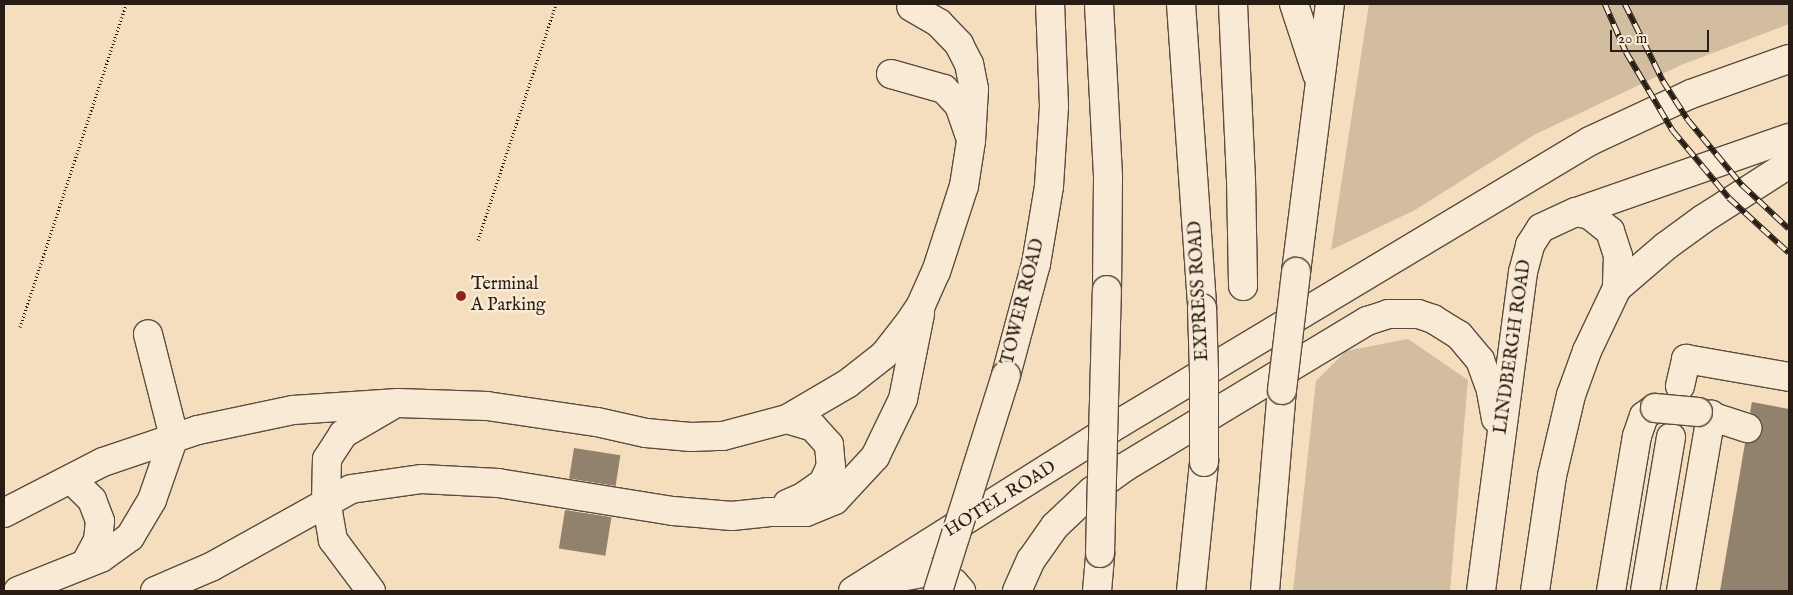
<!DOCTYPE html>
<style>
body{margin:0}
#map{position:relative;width:1793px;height:595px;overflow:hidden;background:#f5debe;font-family:"IM FELL English",serif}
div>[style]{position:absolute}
.green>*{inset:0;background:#d2bda1}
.building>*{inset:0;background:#92816d;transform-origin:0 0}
.path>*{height:3px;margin-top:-1.5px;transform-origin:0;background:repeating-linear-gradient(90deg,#271d15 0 1px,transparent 0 3.5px)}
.roads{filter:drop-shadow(1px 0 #5a4d3f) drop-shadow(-1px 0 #5a4d3f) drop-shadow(0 1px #5a4d3f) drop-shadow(0 -1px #5a4d3f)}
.minor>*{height:28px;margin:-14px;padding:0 14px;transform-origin:14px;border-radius:14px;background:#f8ead5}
.rail>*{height:5.5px;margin-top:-2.75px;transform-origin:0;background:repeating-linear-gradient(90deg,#f8ead5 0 11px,#271d15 0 22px);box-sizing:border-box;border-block:1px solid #271d15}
.bridges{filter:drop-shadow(1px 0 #5a4d3f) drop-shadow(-1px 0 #5a4d3f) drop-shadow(0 1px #5a4d3f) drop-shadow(0 -1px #5a4d3f)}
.minor-bridge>*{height:28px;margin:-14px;padding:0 14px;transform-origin:14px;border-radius:14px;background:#f8ead5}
.dots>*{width:14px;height:14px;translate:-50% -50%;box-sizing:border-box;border:2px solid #f8ead5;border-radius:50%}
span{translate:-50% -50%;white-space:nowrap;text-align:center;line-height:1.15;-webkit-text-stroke:5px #f8ead5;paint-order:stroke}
.poi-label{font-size:18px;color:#271d15}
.left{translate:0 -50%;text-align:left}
.street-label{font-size:18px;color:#271d15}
.frame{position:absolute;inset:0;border:5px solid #271d15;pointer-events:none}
.scale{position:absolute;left:1610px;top:30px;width:99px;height:22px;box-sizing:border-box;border:2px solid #271d15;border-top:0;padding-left:6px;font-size:15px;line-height:18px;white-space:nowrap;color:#271d15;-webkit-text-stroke:4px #f8ead5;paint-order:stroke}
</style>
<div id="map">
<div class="green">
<i style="clip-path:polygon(1369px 4px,1789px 4px,1789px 24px,1681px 65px,1534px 135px,1415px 210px,1331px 250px)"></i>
<i style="clip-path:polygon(1408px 339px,1468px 380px,1450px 591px,1293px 591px,1316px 381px,1346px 351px)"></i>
</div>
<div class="building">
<i style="clip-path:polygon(1752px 402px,1789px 409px,1789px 591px,1720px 591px,1745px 443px,1757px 440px,1762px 432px,1762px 424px,1759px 418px,1750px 412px)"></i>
<i style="left:574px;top:448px;width:47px;height:31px;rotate:9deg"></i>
<i style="left:565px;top:510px;width:47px;height:39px;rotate:9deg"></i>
</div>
<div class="path">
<i style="left:478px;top:240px;width:249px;rotate:-71.7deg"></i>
<i style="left:20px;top:327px;width:340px;rotate:-71.8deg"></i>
</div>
<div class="roads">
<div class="minor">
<i style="left:1099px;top:4px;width:174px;rotate:87deg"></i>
<i style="left:1108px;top:178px;width:112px;rotate:90.5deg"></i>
<i style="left:1181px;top:4px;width:305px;rotate:86deg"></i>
<i style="left:1233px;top:4px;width:175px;rotate:87.4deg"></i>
<i style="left:1241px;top:179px;width:107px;rotate:88.9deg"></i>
<i style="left:1294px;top:4px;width:74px;rotate:71.8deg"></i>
<i style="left:891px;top:74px;width:55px;rotate:15.8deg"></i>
<i style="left:944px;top:89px;width:22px;rotate:47deg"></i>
<i style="left:959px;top:105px;width:31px;rotate:71deg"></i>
<i style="left:1576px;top:212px;width:225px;rotate:-19.2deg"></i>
<i style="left:1296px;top:272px;width:270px;rotate:-82.8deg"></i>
<i style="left:1617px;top:288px;width:65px;rotate:-40.6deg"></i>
<i style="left:1666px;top:246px;width:46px;rotate:-36.1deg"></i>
<i style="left:1703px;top:219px;width:102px;rotate:-32.6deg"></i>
<i style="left:1006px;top:375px;width:115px;rotate:-74.9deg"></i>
<i style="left:1036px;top:264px;width:79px;rotate:-80.5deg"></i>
<i style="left:1049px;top:186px;width:80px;rotate:-86.4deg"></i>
<i style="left:1054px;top:106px;width:102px;rotate:-92.2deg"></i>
<i style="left:1680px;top:386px;width:28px;rotate:-77deg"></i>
<i style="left:1686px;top:359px;width:105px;rotate:9.9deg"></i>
<i style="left:1698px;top:412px;width:52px;rotate:18.1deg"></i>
<i style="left:787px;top:419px;width:27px;rotate:17deg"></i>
<i style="left:813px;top:427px;width:24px;rotate:48deg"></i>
<i style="left:829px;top:445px;width:21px;rotate:85deg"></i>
<i style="left:831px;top:466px;width:19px;rotate:115deg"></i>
<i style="left:823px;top:483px;width:24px;rotate:145deg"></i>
<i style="left:803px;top:497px;width:17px;rotate:156deg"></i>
<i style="left:71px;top:479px;width:30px;rotate:45deg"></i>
<i style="left:92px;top:500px;width:22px;rotate:69deg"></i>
<i style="left:100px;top:521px;width:19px;rotate:96deg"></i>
<i style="left:98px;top:540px;width:26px;rotate:118deg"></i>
<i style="left:4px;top:513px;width:111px;rotate:-27.3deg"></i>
<i style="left:103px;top:462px;width:100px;rotate:-18.6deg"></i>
<i style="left:198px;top:430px;width:97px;rotate:-11.9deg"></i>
<i style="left:293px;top:410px;width:105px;rotate:-3.8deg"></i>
<i style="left:398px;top:403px;width:89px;rotate:1.9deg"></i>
<i style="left:487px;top:406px;width:111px;rotate:8.3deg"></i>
<i style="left:597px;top:422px;width:50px;rotate:12.7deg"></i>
<i style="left:646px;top:433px;width:45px;rotate:5.1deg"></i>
<i style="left:691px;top:437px;width:32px;rotate:-2deg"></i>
<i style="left:723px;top:436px;width:66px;rotate:-14.9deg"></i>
<i style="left:787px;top:419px;width:69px;rotate:-30.3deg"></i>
<i style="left:847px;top:384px;width:47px;rotate:-38.1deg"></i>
<i style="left:884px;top:355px;width:37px;rotate:-52deg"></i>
<i style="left:907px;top:326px;width:25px;rotate:-56deg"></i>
<i style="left:921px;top:305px;width:36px;rotate:-66deg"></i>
<i style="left:936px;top:272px;width:90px;rotate:-72deg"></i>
<i style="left:964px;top:186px;width:46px;rotate:-81.2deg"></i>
<i style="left:971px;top:141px;width:52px;rotate:-86.7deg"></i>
<i style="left:974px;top:89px;width:25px;rotate:-101deg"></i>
<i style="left:969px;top:64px;width:22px;rotate:-117deg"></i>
<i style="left:959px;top:44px;width:29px;rotate:-134deg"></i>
<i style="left:939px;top:23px;width:32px;rotate:-150deg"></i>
<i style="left:884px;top:580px;width:45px;rotate:-10.3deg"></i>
<i style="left:928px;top:572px;width:28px;rotate:23deg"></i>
<i style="left:954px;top:583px;width:11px;rotate:49deg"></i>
<i style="left:18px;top:591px;width:89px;rotate:-21.7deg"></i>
<i style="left:101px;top:558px;width:36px;rotate:-36deg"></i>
<i style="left:130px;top:537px;width:43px;rotate:-59.3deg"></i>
<i style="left:152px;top:500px;width:67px;rotate:-70.8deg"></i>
<i style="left:174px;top:437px;width:106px;rotate:-104.2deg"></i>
<i style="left:155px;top:591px;width:61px;rotate:-23.2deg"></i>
<i style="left:211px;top:567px;width:160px;rotate:-29.1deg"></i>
<i style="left:351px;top:489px;width:72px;rotate:-8deg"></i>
<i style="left:422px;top:479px;width:76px;rotate:3deg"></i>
<i style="left:498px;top:483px;width:177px;rotate:9.1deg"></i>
<i style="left:673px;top:511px;width:59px;rotate:4.8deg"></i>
<i style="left:732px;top:516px;width:36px;rotate:-6deg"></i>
<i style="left:768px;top:512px;width:38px"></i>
<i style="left:806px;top:512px;width:31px;rotate:-22deg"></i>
<i style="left:835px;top:500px;width:59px;rotate:-47.1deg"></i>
<i style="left:875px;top:457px;width:64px;rotate:-64.2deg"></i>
<i style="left:903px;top:399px;width:87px;rotate:-78.7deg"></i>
<i style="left:371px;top:591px;width:64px;rotate:-126.7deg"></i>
<i style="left:333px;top:540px;width:39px;rotate:-100deg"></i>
<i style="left:326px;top:502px;width:43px;rotate:-88.7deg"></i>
<i style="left:327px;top:459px;width:30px;rotate:-57deg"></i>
<i style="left:343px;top:434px;width:56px;rotate:-30.3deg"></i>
<i style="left:853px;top:591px;width:315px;rotate:-32.2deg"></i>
<i style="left:1120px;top:423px;width:548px;rotate:-30.96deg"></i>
<i style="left:1590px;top:141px;width:111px;rotate:-25deg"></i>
<i style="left:1691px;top:94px;width:104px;rotate:-19.7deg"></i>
<i style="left:1017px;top:591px;width:34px;rotate:-66deg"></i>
<i style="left:1031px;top:560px;width:42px;rotate:-54.8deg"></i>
<i style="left:1055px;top:526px;width:51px;rotate:-43.4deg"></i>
<i style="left:1092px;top:491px;width:41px;rotate:-36deg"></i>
<i style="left:1125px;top:467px;width:283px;rotate:-31.1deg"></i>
<i style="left:1367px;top:321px;width:22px;rotate:-18deg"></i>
<i style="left:1388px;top:314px;width:30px"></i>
<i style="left:1418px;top:314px;width:16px;rotate:18deg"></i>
<i style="left:1433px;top:319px;width:31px;rotate:32deg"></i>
<i style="left:1459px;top:335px;width:33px;rotate:50deg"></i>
<i style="left:1480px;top:360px;width:33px;rotate:70deg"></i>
<i style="left:1491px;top:391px;width:28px;rotate:80deg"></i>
<i style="left:1097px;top:591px;width:38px;rotate:-85deg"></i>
<i style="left:1191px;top:591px;width:130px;rotate:-84.2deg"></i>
<i style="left:1265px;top:591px;width:202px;rotate:-85.2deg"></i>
<i style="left:1481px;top:591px;width:322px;rotate:-82.5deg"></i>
<i style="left:1523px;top:272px;width:28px;rotate:-75deg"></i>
<i style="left:1530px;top:245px;width:20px;rotate:-57deg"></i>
<i style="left:1541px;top:228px;width:38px;rotate:-25deg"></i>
<i style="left:1576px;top:212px;width:14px;rotate:12deg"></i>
<i style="left:1590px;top:215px;width:26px;rotate:39deg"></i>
<i style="left:1610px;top:231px;width:26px;rotate:72deg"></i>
<i style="left:1618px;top:256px;width:32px;rotate:92deg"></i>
<i style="left:1617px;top:288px;width:70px;rotate:115.5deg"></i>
<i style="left:1587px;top:351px;width:47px;rotate:110deg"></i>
<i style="left:1571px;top:395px;width:83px;rotate:103.2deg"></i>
<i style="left:1552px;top:476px;width:116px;rotate:98.4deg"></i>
<i style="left:1611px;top:591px;width:157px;rotate:-80.5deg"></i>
<i style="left:1637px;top:436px;width:21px;rotate:-71deg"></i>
<i style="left:1644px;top:416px;width:14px;rotate:-36deg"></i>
<i style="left:1645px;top:591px;width:156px;rotate:-80.4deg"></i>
<i style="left:1681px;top:591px;width:179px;rotate:-80.3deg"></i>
</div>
</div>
<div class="rail">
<i style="left:1605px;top:4px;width:52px;rotate:66.4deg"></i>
<i style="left:1626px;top:52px;width:92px;rotate:59.3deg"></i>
<i style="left:1673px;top:131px;width:87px;rotate:50.1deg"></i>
<i style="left:1729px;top:198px;width:81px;rotate:42.5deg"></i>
<i style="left:1625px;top:4px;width:86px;rotate:63.7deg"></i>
<i style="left:1663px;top:81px;width:46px;rotate:57.3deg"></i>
<i style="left:1688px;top:120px;width:85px;rotate:50.3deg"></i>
<i style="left:1742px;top:185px;width:64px;rotate:43.1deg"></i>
</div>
<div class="bridges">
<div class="minor-bridge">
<i style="left:1202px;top:308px;width:65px;rotate:88.2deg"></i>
<i style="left:1204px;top:373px;width:89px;rotate:90deg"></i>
<i style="left:1282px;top:390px;width:119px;rotate:-83.2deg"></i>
<i style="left:1655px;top:408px;width:43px;rotate:5.3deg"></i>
<i style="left:1100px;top:553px;width:263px;rotate:-88.5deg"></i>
<i style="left:938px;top:591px;width:226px;rotate:-72.5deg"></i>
</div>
</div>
<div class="dots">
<i style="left:461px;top:296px;background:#8f2418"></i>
</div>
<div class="poi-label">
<span class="left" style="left:471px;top:296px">Terminal<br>A Parking</span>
</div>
<div class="street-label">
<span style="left:1200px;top:291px;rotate:-93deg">EXPRESS ROAD</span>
<span style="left:1024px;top:302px;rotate:-76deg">TOWER ROAD</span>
<span style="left:1514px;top:347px;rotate:-82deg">LINDBERGH ROAD</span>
<span style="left:1001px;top:500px;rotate:-32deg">HOTEL ROAD</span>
</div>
<div class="frame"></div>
<div class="scale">20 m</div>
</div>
